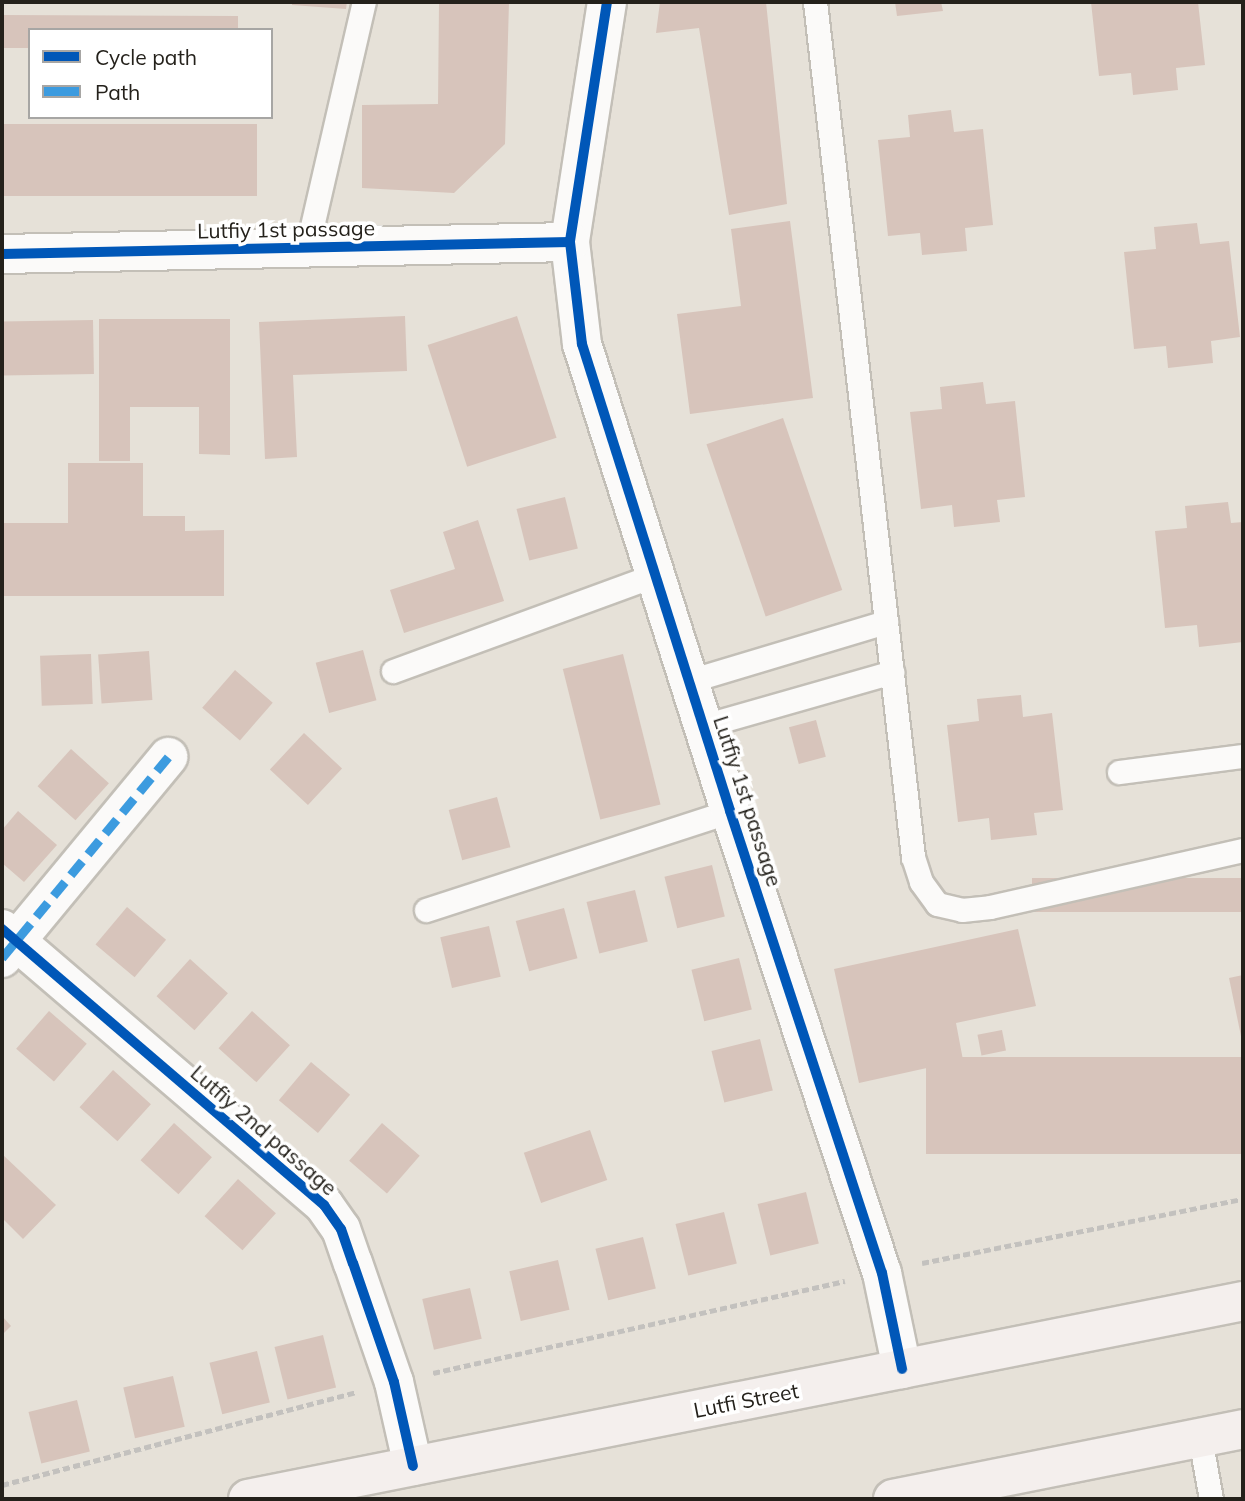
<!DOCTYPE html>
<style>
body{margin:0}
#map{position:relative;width:1245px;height:1501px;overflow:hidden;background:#e6e1d8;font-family:Mulish,sans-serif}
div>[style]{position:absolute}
.building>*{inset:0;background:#d7c4bb;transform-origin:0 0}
.path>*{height:4.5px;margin-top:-2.25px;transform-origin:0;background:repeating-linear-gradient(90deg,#c3c1be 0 7px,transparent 0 10.5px)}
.roads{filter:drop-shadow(2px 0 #c3bfb7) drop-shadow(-2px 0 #c3bfb7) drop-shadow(0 2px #c3bfb7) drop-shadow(0 -2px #c3bfb7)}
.service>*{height:23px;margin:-11.5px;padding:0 11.5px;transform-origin:11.5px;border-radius:11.5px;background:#fbfaf9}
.minor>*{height:38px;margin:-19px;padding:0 19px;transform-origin:19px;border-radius:19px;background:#fbfaf9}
.primary>*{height:38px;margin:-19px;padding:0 19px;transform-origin:19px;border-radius:19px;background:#f4efed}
.quiet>*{height:9px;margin-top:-4.5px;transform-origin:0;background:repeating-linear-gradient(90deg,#3c9bdf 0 18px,transparent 0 27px)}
.cycleway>*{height:10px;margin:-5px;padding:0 5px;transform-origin:5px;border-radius:5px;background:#0057b8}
span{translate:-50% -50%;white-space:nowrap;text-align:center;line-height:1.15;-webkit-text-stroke:7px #fff;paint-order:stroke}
.street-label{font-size:21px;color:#24211b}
.frame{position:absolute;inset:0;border:4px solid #24211b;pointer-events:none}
.legend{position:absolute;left:28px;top:28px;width:245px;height:91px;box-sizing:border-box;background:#fff;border:2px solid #a7a6a4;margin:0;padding:9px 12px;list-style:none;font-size:21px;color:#24211b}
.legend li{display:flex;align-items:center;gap:14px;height:35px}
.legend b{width:35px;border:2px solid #a7a6a4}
</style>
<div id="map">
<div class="building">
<i style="clip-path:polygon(292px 2px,347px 2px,346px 9px,292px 5px)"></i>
<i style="clip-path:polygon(439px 2px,509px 2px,505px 144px,454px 193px,362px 188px,362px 105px,438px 104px)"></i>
<i style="clip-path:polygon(660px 2px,766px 2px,787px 204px,729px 215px,699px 28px,656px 33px)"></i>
<i style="clip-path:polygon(895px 2px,941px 2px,943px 11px,897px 16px)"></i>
<i style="clip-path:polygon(1091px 2px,1198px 2px,1205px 65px,1176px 68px,1178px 90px,1133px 95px,1131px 73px,1099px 76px)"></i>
<i style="clip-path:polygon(2px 15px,238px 16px,238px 30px,30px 30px,30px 48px,2px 48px)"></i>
<i style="clip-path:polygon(951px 110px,954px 132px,983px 129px,993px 225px,965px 228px,967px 251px,922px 255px,920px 233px,888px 236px,878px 140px,910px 137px,908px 115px)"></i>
<i style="left:2px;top:124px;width:255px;height:72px"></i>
<i style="clip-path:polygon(790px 221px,813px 398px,690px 414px,677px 314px,741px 306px,731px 229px)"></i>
<i style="clip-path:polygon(1197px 223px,1200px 244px,1229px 241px,1240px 337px,1211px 341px,1213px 363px,1168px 368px,1166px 346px,1134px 349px,1124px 252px,1156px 249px,1154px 227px)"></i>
<i style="clip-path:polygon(405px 316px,407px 371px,293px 375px,297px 457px,265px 459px,259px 322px)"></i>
<i style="left:517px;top:316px;width:128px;height:94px;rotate:72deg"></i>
<i style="clip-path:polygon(99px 319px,230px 319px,230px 455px,199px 454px,199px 407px,130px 407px,130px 461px,99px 461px)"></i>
<i style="left:93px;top:320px;width:54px;height:91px;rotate:89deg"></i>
<i style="clip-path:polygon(983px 382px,986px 404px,1015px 401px,1025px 497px,997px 500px,1000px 522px,954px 527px,952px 505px,921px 509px,910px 412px,942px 409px,940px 387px)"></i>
<i style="left:783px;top:418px;width:182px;height:81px;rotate:71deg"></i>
<i style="clip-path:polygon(68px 463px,143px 463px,143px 516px,185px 516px,185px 531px,224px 530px,224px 596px,2px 596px,2px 523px,68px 523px)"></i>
<i style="left:565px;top:497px;width:53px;height:50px;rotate:76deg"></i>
<i style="clip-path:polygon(1228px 502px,1231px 523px,1243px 522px,1243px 642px,1199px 647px,1197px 625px,1165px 628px,1155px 531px,1187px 528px,1185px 506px)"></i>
<i style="clip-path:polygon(478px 520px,504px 601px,404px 633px,390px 590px,455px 569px,443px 532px)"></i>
<i style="left:363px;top:650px;width:52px;height:49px;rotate:75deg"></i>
<i style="left:149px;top:651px;width:49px;height:51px;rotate:86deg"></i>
<i style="left:91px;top:654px;width:50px;height:51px;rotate:88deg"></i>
<i style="left:623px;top:654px;width:155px;height:62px;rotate:76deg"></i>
<i style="left:235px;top:670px;width:50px;height:50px;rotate:41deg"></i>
<i style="clip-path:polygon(1021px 695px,1023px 717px,1052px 713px,1063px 810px,1034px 813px,1037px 835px,991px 840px,989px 818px,958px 822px,947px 725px,979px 721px,977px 699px)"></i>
<i style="left:816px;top:720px;width:38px;height:28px;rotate:75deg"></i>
<i style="left:304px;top:733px;width:52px;height:50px;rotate:43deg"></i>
<i style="left:71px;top:749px;width:51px;height:50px;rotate:42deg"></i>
<i style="left:497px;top:797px;width:52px;height:50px;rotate:75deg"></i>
<i style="clip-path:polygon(18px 811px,57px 845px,24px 882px,2px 863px,2px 830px)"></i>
<i style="left:712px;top:865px;width:53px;height:49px;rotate:76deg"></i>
<i style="left:1243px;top:878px;width:34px;height:211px;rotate:90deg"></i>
<i style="left:635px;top:890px;width:53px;height:50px;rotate:76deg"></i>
<i style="left:127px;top:907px;width:51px;height:49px;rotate:40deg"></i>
<i style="left:564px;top:908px;width:52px;height:50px;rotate:75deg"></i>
<i style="left:489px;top:926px;width:52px;height:50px;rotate:77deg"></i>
<i style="clip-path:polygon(1018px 929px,1036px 1006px,956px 1023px,963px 1060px,859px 1083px,834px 969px)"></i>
<i style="left:739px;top:958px;width:53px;height:49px;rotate:76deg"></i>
<i style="left:190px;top:959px;width:51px;height:50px;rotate:42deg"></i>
<i style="clip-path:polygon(1243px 975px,1243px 1040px,1242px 1041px,1229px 978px)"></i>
<i style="left:49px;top:1011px;width:50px;height:50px;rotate:41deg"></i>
<i style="left:252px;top:1011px;width:51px;height:50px;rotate:42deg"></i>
<i style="left:1002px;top:1030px;width:21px;height:25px;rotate:79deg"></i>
<i style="left:760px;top:1039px;width:53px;height:50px;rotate:76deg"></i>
<i style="left:1243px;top:1057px;width:97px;height:317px;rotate:90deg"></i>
<i style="left:311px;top:1062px;width:51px;height:50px;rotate:40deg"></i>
<i style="left:113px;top:1070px;width:51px;height:50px;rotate:42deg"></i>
<i style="left:174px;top:1123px;width:51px;height:50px;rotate:42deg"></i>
<i style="left:382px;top:1123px;width:50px;height:50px;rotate:41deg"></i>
<i style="left:590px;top:1130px;width:53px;height:70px;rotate:71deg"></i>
<i style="clip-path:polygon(2px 1154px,56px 1205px,23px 1239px,2px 1218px)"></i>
<i style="left:238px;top:1179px;width:51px;height:50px;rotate:42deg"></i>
<i style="left:806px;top:1192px;width:53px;height:50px;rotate:76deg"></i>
<i style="left:724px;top:1212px;width:53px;height:50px;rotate:76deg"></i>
<i style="left:643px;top:1237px;width:53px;height:49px;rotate:76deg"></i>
<i style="left:558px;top:1260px;width:51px;height:50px;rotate:77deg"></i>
<i style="left:470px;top:1288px;width:52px;height:49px;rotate:77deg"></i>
<i style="clip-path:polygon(2px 1316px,11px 1326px,2px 1335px)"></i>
<i style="left:323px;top:1335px;width:54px;height:50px;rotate:76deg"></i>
<i style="left:257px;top:1351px;width:53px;height:49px;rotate:76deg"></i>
<i style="left:173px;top:1376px;width:52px;height:51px;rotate:77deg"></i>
<i style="left:77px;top:1400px;width:53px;height:50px;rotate:76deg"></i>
</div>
<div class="path">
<i style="left:922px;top:1263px;width:327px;rotate:-11.3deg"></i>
<i style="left:433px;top:1373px;width:422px;rotate:-12.6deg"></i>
<i style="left:2px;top:1485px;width:367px;rotate:-14.7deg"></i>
</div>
<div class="roads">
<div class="service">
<i style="left:815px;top:2px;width:861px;rotate:83.46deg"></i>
<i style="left:913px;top:857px;width:26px;rotate:72deg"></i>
<i style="left:921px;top:882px;width:27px;rotate:54deg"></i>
<i style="left:937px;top:904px;width:26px;rotate:13deg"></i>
<i style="left:962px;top:910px;width:28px;rotate:-6deg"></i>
<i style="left:990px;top:907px;width:259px;rotate:-12.7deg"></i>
<i style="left:307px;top:248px;width:253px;rotate:-77deg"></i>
<i style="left:393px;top:671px;width:279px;rotate:-20.1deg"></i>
<i style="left:689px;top:681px;width:206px;rotate:-16.7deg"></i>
<i style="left:703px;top:726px;width:197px;rotate:-15.9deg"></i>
<i style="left:1119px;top:772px;width:125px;rotate:-7.4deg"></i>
<i style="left:426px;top:910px;width:320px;rotate:-18deg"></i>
<i style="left:1200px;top:1438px;width:62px;rotate:79.8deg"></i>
</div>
<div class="minor">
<i style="left:607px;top:2px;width:243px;rotate:98.8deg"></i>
<i style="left:570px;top:242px;width:103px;rotate:83.3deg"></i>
<i style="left:582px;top:344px;width:490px;rotate:72.4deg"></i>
<i style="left:730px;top:811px;width:486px;rotate:71.8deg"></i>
<i style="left:882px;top:1273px;width:98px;rotate:78.2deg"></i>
<i style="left:2px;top:254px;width:568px;rotate:-1.21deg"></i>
<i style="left:2px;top:929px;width:424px;rotate:40.6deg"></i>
<i style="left:324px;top:1205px;width:29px;rotate:55deg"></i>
<i style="left:341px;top:1229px;width:36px;rotate:71deg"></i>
<i style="left:353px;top:1263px;width:126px;rotate:71deg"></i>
<i style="left:394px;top:1382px;width:86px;rotate:77.3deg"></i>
<i style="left:2px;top:958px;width:261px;rotate:-50.4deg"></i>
</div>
<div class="primary">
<i style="left:248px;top:1499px;width:1015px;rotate:-11.25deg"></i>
<i style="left:893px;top:1499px;width:357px;rotate:-11.3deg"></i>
</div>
</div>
<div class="quiet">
<i style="left:2px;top:958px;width:261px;rotate:-50.4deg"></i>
</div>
<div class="cycleway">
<i style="left:607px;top:2px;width:243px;rotate:98.8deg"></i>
<i style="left:570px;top:242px;width:103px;rotate:83.3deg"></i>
<i style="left:582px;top:344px;width:490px;rotate:72.4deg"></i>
<i style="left:730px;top:811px;width:486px;rotate:71.8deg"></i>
<i style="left:882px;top:1273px;width:98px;rotate:78.2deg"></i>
<i style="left:2px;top:254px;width:568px;rotate:-1.21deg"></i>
<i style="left:2px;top:929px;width:424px;rotate:40.6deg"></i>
<i style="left:324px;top:1205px;width:29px;rotate:55deg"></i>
<i style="left:341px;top:1229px;width:36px;rotate:71deg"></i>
<i style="left:353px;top:1263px;width:126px;rotate:71deg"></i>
<i style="left:394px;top:1382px;width:86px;rotate:77.3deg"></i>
</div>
<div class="street-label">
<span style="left:286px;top:229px;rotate:-1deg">Lutfiy 1st passage</span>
<span style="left:748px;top:801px;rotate:72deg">Lutfiy 1st passage</span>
<span style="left:264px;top:1130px;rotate:41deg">Lutfiy 2nd passage</span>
<span style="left:746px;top:1400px;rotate:-11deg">Lutfi Street</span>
</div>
<div class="frame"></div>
<ul class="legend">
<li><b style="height:9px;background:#0057b8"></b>Cycle path</li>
<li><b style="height:9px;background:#3c9bdf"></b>Path</li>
</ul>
</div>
